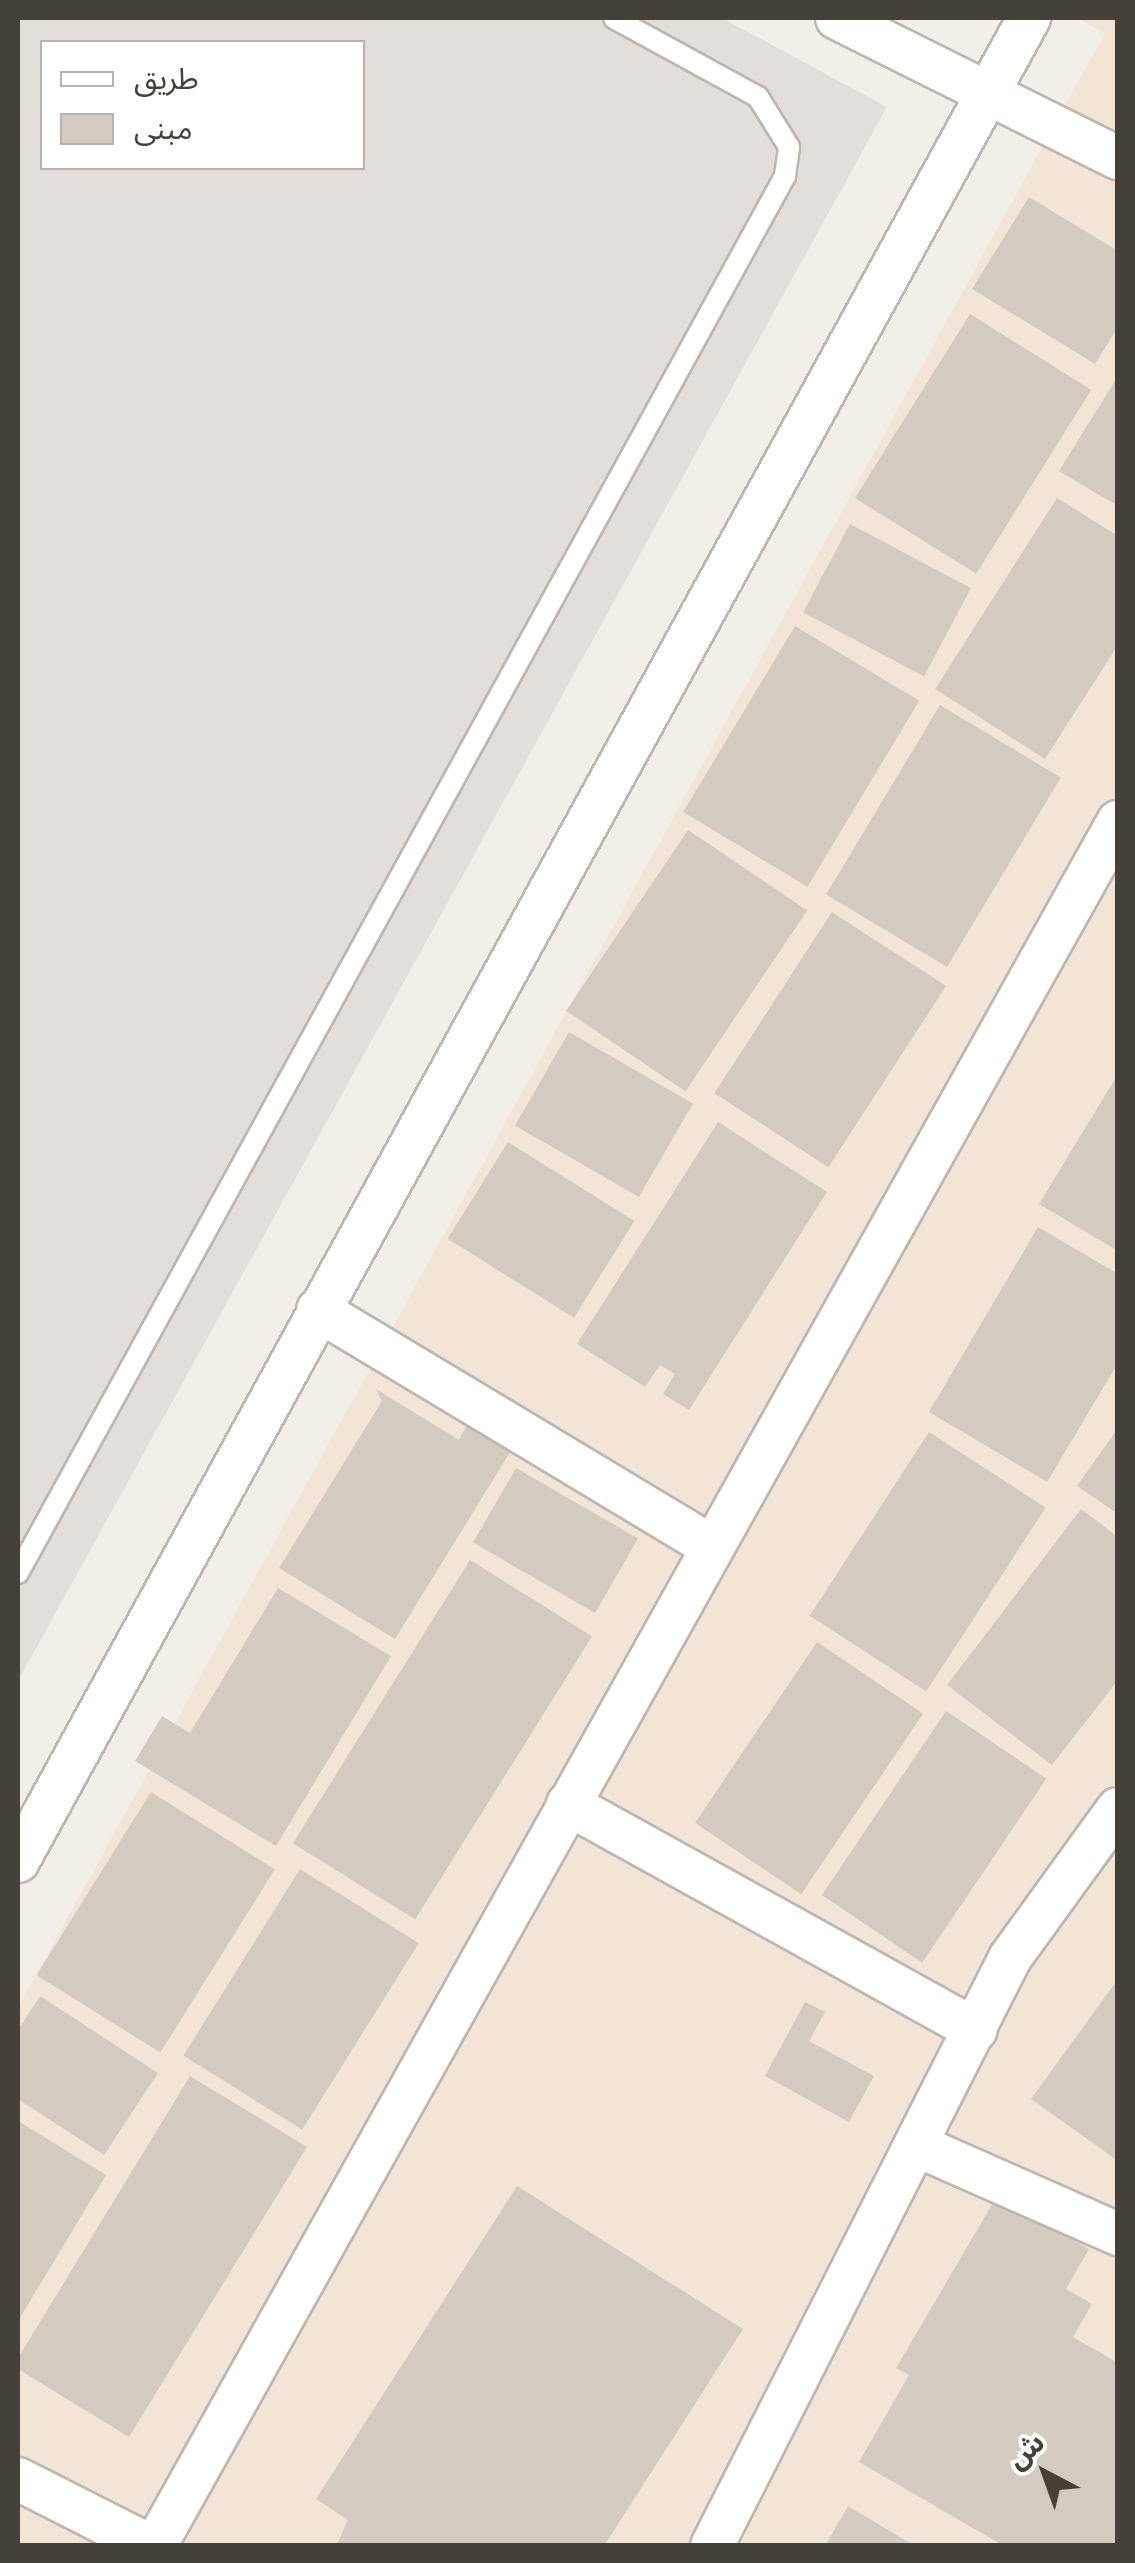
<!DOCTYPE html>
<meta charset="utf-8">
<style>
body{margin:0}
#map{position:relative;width:1135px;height:2563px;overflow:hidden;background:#f2efe9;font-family:Montserrat,"Noto Sans Arabic",sans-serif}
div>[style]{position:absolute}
.commercial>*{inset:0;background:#f2e5d7}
.industrial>*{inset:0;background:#e2deda}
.building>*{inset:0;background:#d3cbc0;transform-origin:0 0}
.roads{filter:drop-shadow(2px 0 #bdb6ad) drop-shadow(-2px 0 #bdb6ad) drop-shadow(0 2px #bdb6ad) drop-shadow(0 -2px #bdb6ad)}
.lane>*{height:20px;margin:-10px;padding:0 10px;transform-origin:10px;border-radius:10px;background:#fff}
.street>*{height:42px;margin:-21px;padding:0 21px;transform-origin:21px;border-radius:21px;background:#fff}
span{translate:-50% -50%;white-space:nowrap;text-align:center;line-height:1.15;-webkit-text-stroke:10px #fff;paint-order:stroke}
.frame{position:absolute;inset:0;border:20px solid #454038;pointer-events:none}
.legend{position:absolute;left:40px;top:40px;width:325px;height:130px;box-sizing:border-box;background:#fff;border:2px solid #b5b3af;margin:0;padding:12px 18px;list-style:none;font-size:30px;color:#454038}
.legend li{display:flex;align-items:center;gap:20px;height:50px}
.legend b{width:50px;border:2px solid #b5b3af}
.north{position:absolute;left:995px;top:2423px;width:100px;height:100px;-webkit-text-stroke:8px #fff;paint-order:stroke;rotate:319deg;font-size:28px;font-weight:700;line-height:40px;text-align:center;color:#454038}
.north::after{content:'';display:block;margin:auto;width:35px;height:45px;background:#454038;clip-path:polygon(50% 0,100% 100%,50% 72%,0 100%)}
</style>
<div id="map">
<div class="commercial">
<i style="clip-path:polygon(1076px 18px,1117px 18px,1117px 2545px,18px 2546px,18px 2008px,1105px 33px)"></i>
</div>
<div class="industrial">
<i style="clip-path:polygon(evenodd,18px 18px,722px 18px,887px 107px,18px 1681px,18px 18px,42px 42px,362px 42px,362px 168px,42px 168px,42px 42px)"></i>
</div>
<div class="building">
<i style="clip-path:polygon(1029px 197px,1118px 251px,1118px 327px,1095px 364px,972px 289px)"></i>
<i style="left:970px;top:314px;width:143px;height:217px;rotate:32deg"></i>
<i style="clip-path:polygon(1118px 376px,1118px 506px,1059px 471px)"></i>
<i style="clip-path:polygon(1057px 498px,1118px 536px,1118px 645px,1045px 759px,935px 689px)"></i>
<i style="left:850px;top:524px;width:137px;height:100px;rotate:28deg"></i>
<i style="left:795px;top:626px;width:145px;height:217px;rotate:31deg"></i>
<i style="left:940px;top:705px;width:141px;height:221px;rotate:31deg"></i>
<i style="left:688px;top:830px;width:144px;height:218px;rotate:34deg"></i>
<i style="left:832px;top:912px;width:136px;height:216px;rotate:33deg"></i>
<i style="left:569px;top:1032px;width:143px;height:108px;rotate:30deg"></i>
<i style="clip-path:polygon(1118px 1074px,1118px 1251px,1039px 1204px)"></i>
<i style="clip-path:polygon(718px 1122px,827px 1192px,689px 1410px,663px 1394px,675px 1374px,660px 1365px,645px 1387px,577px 1344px)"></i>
<i style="left:508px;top:1142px;width:149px;height:114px;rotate:32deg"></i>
<i style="clip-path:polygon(1038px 1227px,1118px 1274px,1118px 1363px,1047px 1482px,929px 1412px)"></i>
<i style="clip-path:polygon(376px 1389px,459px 1440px,468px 1423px,512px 1449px,395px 1639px,279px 1568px,382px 1401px)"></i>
<i style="clip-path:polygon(1118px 1428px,1118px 1514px,1077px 1486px)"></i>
<i style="left:929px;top:1432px;width:139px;height:219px;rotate:33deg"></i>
<i style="left:516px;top:1468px;width:141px;height:86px;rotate:30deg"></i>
<i style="clip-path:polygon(1081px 1509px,1118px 1537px,1118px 1680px,1052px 1765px,947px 1685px)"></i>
<i style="left:470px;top:1560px;width:144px;height:334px;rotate:32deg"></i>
<i style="clip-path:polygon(278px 1588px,391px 1656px,276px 1846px,135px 1761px,162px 1716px,190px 1733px)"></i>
<i style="left:817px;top:1642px;width:128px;height:218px;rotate:34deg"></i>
<i style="left:946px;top:1711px;width:121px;height:222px;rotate:34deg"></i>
<i style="left:151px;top:1792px;width:146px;height:216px;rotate:32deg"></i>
<i style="left:300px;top:1869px;width:140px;height:220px;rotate:32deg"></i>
<i style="clip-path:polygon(1118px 1979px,1118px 2161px,1031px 2099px)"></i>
<i style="clip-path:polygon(40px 1996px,158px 2073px,104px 2155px,18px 2099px,18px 2030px)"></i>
<i style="clip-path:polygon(805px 2002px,825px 2012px,809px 2041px,874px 2076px,849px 2122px,765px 2076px)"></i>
<i style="clip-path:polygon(190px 2076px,307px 2147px,129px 2437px,18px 2369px,18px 2358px)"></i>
<i style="clip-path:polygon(18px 2121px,106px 2175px,18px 2321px)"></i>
<i style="clip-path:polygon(517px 2186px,743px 2329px,604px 2546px,336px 2546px,348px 2520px,316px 2499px)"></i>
<i style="clip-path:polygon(997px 2196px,1089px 2249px,1066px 2289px,1092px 2304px,1073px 2337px,1118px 2363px,1118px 2546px,1004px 2546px,859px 2462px,909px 2375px,896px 2368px)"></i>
<i style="clip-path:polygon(848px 2506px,915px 2546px,825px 2546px)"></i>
</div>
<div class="roads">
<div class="lane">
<i style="left:18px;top:1573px;width:1594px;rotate:-61.23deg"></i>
<i style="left:785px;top:176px;width:29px;rotate:-82deg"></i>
<i style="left:789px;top:147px;width:59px;rotate:-121.8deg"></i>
<i style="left:758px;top:97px;width:164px;rotate:-151.3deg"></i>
</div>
<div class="street">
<i style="left:837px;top:18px;width:314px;rotate:26.5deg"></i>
<i style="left:318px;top:1310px;width:460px;rotate:31deg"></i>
<i style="left:568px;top:1804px;width:466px;rotate:29deg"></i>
<i style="left:18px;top:1861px;width:2102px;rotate:-61.25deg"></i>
<i style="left:916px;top:2145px;width:221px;rotate:23.8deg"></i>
<i style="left:18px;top:2479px;width:148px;rotate:26.9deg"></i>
<i style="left:155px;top:2546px;width:1975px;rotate:-60.81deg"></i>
<i style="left:712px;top:2546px;width:659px;rotate:-63.12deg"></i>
<i style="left:1010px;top:1958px;width:184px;rotate:-54.1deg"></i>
</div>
</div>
<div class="frame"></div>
<ul class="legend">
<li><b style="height:12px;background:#fff"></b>طريق</li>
<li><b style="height:28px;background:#d3cbc0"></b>مبنى</li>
</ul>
<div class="north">ش</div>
</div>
